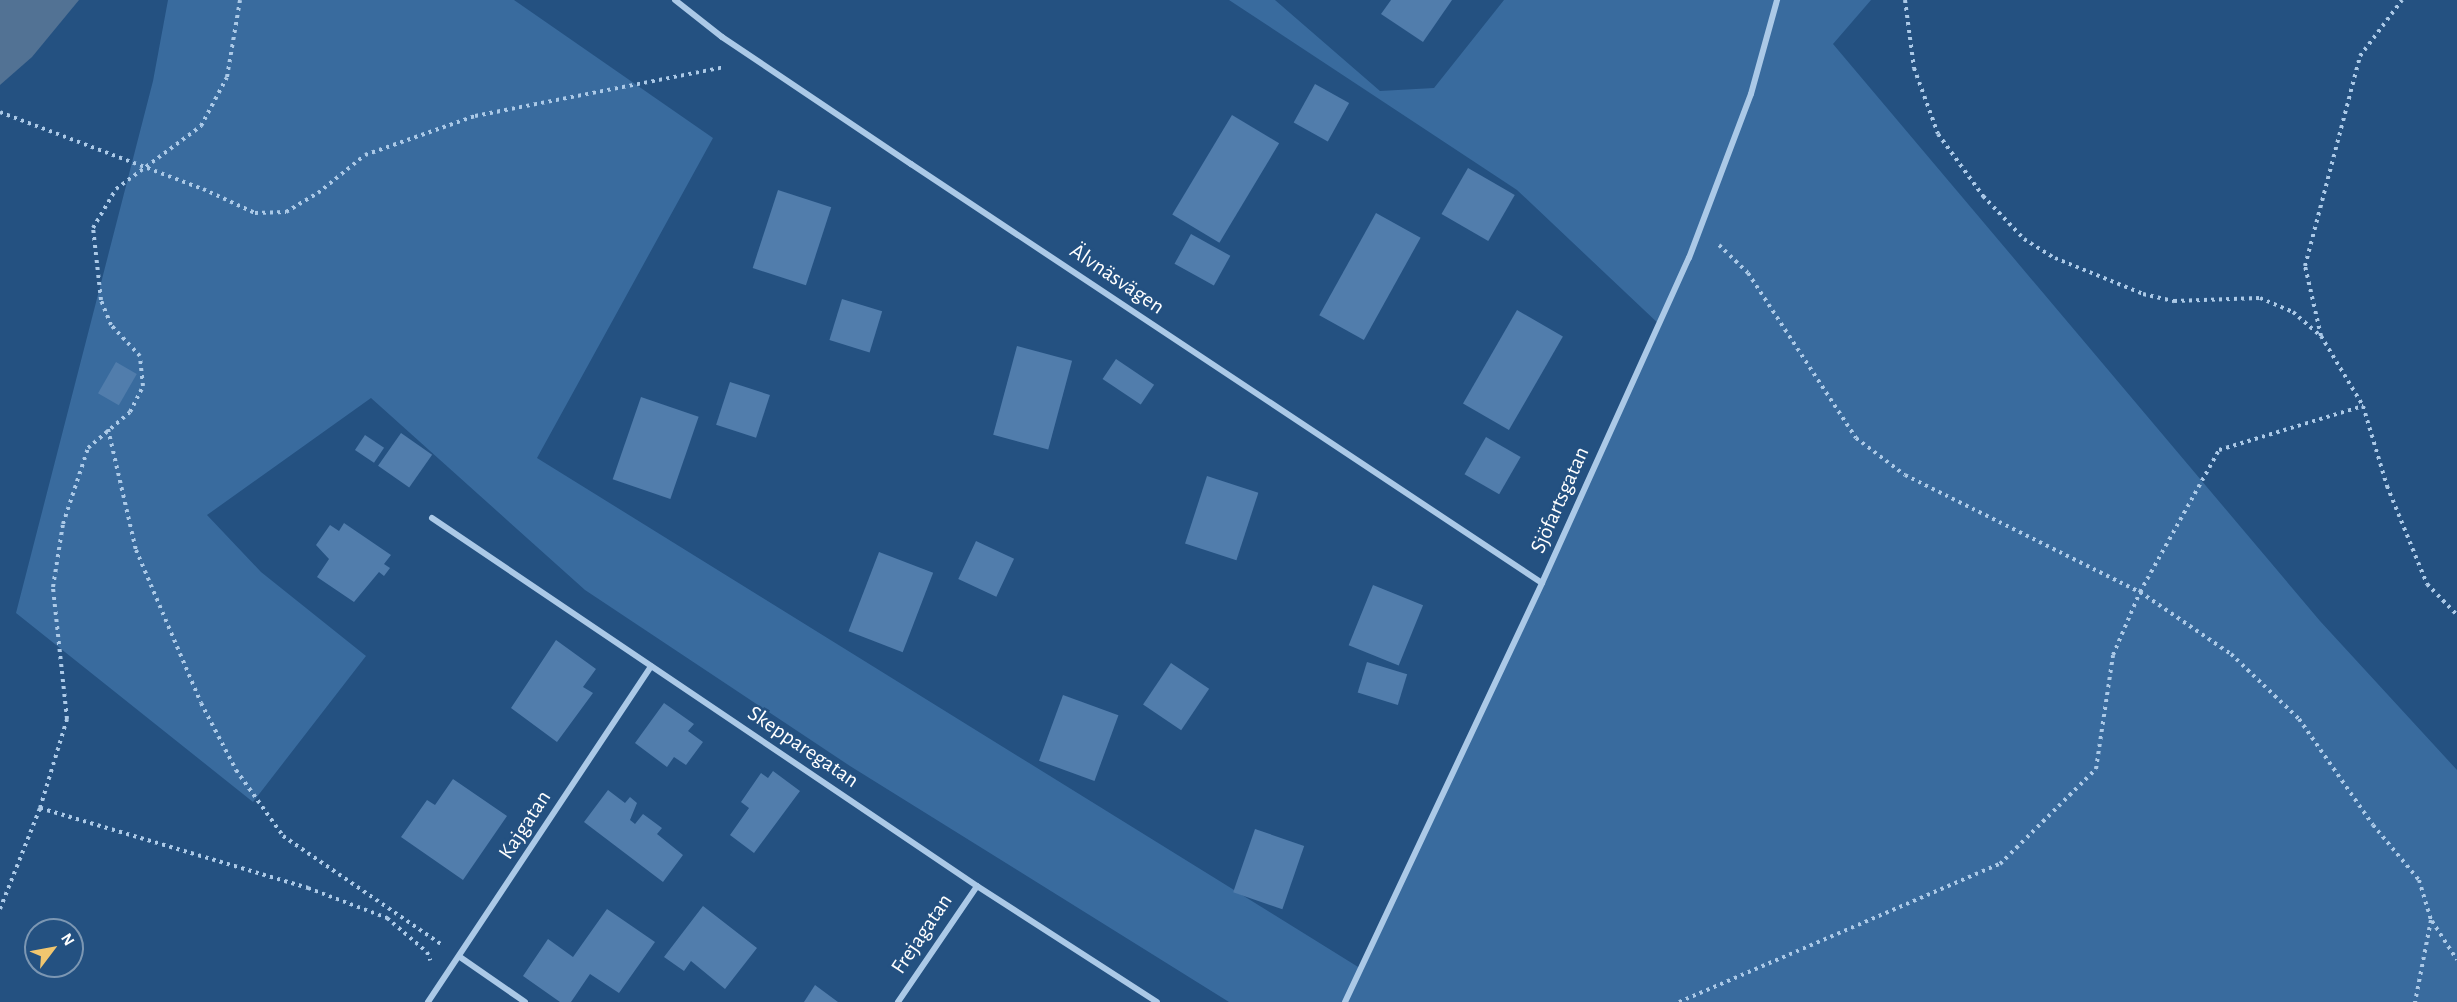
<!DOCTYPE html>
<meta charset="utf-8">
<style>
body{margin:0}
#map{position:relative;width:2457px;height:1002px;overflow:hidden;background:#245181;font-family:"Alegreya Sans",sans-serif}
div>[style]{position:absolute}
.green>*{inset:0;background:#396b9e}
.water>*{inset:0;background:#527294}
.building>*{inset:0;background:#517dac;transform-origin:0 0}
.path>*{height:4px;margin-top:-2px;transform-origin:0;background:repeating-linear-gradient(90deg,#abc9e7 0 3px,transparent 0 7.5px)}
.minor>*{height:6px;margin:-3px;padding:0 3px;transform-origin:3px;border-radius:3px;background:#abc9e7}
span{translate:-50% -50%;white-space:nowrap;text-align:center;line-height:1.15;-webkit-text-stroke:5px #245181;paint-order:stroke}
.street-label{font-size:22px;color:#fff}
.north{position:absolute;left:24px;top:918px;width:60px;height:60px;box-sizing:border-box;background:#245181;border:2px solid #7c97b3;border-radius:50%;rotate:58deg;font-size:16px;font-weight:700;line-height:24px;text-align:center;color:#fff}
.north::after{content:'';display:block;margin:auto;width:21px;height:27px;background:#f1c66f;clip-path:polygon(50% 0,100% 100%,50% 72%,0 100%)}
</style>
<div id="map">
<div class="green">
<i style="clip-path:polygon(168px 0,514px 0,713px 138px,537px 458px,1363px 970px,1661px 326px,1517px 190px,1229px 0,1275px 0,1380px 91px,1434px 88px,1504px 0,1871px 0,1833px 44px,2320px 621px,2457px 770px,2457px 1002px,1229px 1002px,850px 766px,585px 590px,371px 398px,207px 515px,261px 572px,366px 656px,253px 802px,16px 613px,153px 81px)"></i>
</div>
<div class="water">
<i style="clip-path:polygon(0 0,79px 0,32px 57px,0 85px)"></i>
</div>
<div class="building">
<i style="clip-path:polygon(1391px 0,1452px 0,1423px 42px,1381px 14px)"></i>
<i style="left:1315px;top:84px;width:39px;height:44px;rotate:29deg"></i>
<i style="left:1232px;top:115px;width:55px;height:116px;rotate:31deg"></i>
<i style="left:1468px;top:168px;width:54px;height:53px;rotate:30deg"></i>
<i style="left:778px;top:190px;width:56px;height:82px;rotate:18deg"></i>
<i style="left:1376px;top:213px;width:51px;height:117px;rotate:29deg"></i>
<i style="left:1191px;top:234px;width:45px;height:34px;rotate:29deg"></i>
<i style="left:842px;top:299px;width:42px;height:43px;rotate:17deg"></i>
<i style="left:1517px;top:310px;width:53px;height:108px;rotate:30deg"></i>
<i style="left:1017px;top:346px;width:57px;height:92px;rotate:15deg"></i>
<i style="left:1116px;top:359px;width:46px;height:24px;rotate:34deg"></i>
<i style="left:116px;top:362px;width:24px;height:36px;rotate:30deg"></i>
<i style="left:730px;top:382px;width:42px;height:45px;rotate:18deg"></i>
<i style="left:641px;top:397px;width:61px;height:87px;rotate:19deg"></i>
<i style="left:401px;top:433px;width:38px;height:40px;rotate:35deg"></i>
<i style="left:365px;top:435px;width:23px;height:18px;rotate:34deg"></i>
<i style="left:1486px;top:437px;width:40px;height:43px;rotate:30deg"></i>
<i style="left:1207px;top:476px;width:54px;height:71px;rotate:18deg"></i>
<i style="clip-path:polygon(344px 523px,391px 555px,384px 564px,390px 568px,384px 576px,379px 572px,354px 602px,317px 577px,329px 559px,316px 545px,330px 525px,339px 531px)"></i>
<i style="left:976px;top:541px;width:42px;height:42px;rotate:25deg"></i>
<i style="left:879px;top:552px;width:58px;height:85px;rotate:21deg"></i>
<i style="left:1373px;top:585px;width:54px;height:65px;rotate:22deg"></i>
<i style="clip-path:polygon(556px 640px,596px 669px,583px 687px,593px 693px,557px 742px,511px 708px)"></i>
<i style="left:1367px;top:662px;width:42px;height:32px;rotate:17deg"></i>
<i style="left:1171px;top:663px;width:46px;height:50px;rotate:34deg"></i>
<i style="left:1063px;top:695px;width:59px;height:70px;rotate:20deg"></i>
<i style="clip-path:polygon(664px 703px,694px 724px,688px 731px,703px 742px,686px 765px,674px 757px,667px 767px,635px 743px)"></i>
<i style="clip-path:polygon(773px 771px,800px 791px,754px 853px,730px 835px,749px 808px,741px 802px,761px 773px,768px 778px)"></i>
<i style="clip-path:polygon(453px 779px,507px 816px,463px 880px,401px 837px,427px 800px,435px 805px)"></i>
<i style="clip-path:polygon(608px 790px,625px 803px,630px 797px,637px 803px,630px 820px,635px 824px,643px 814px,662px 828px,657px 834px,683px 855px,663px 882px,584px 822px)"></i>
<i style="left:1255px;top:829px;width:52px;height:67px;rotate:19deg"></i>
<i style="clip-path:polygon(703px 906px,757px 948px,725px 989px,691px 961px,684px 971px,664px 957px)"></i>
<i style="clip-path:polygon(607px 909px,655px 942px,619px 993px,590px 974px,571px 1002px,560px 1002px,523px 976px,548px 939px,573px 957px)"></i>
<i style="clip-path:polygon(815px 985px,838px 1002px,804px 1002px)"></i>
</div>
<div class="path">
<i style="left:1905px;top:0;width:69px;rotate:82.5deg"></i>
<i style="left:1914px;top:68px;width:70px;rotate:70deg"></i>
<i style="left:1938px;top:134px;width:77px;rotate:54deg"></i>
<i style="left:1983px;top:196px;width:59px;rotate:46.4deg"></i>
<i style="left:2024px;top:239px;width:36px;rotate:32deg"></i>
<i style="left:2055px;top:258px;width:95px;rotate:22.2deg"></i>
<i style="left:2143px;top:294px;width:32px;rotate:13deg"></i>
<i style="left:2174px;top:301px;width:86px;rotate:-2deg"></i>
<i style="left:2260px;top:298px;width:36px;rotate:23deg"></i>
<i style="left:2293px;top:312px;width:37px;rotate:41deg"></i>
<i style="left:2321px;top:336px;width:82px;rotate:59deg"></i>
<i style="left:2363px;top:406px;width:84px;rotate:73.3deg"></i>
<i style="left:2387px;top:486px;width:106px;rotate:67.8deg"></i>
<i style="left:2427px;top:584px;width:43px;rotate:45.9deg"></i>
<i style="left:0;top:112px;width:217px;rotate:20.8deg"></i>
<i style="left:203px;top:189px;width:57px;rotate:24.8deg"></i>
<i style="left:255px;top:213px;width:31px;rotate:-2deg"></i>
<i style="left:286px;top:212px;width:37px;rotate:-31deg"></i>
<i style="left:318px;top:193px;width:60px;rotate:-39deg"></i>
<i style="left:365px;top:155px;width:117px;rotate:-19.5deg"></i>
<i style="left:475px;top:116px;width:254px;rotate:-11.1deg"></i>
<i style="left:1719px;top:245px;width:40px;rotate:44deg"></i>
<i style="left:1748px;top:273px;width:197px;rotate:56.8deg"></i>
<i style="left:1856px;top:438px;width:61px;rotate:37.1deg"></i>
<i style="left:1905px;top:475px;width:263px;rotate:26.5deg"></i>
<i style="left:2140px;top:592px;width:110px;rotate:34.3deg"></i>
<i style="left:2231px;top:654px;width:94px;rotate:43.7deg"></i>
<i style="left:2299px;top:719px;width:129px;rotate:55.1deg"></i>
<i style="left:2373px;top:825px;width:72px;rotate:50.1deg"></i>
<i style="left:2419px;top:880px;width:42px;rotate:73.3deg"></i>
<i style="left:2431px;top:920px;width:84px;rotate:101deg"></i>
<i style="left:2321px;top:336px;width:72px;rotate:-102.9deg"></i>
<i style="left:2305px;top:266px;width:217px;rotate:-75.3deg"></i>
<i style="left:2360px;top:56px;width:70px;rotate:-53.1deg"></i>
<i style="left:108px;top:429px;width:124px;rotate:77deg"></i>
<i style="left:136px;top:550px;width:166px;rotate:67deg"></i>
<i style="left:201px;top:703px;width:76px;rotate:62.4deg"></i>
<i style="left:236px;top:770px;width:81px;rotate:54.5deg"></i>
<i style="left:283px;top:836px;width:191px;rotate:34.4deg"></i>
<i style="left:40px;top:808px;width:280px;rotate:16.6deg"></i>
<i style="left:308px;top:888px;width:85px;rotate:20.8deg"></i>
<i style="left:387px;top:918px;width:52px;rotate:40.4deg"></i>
<i style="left:427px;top:952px;width:9px;rotate:69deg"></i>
<i style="left:0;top:909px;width:109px;rotate:-68.4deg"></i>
<i style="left:40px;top:808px;width:93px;rotate:-73.1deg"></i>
<i style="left:67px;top:719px;width:133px;rotate:-96.1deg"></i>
<i style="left:53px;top:587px;width:64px;rotate:-81deg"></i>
<i style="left:63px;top:524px;width:80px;rotate:-71.8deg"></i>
<i style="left:88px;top:448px;width:55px;rotate:-40.6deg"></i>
<i style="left:130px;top:412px;width:29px;rotate:-63deg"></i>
<i style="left:143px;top:386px;width:30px;rotate:-96deg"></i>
<i style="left:140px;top:356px;width:42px;rotate:-133.1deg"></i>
<i style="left:111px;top:325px;width:27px;rotate:-112deg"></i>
<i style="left:101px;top:300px;width:72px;rotate:-96.3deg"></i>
<i style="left:93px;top:228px;width:45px;rotate:-59.5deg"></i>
<i style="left:116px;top:189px;width:106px;rotate:-36.5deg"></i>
<i style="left:201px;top:126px;width:55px;rotate:-62deg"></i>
<i style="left:227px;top:77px;width:78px;rotate:-80.4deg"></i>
<i style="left:2432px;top:921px;width:46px;rotate:57.3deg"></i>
<i style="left:1679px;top:1002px;width:349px;rotate:-23.3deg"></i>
<i style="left:2000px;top:864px;width:135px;rotate:-44.7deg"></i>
<i style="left:2096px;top:769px;width:115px;rotate:-81.5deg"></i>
<i style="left:2113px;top:655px;width:69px;rotate:-66.8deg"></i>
<i style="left:2140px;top:592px;width:162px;rotate:-60.9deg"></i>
<i style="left:2219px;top:450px;width:151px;rotate:-17deg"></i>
</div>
<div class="minor">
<i style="left:675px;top:0;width:60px;rotate:38.2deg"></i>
<i style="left:722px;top:37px;width:228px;rotate:33.9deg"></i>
<i style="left:911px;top:164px;width:757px;rotate:33.59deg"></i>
<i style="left:432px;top:518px;width:658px;rotate:34.03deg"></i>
<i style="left:977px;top:886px;width:214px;rotate:32.8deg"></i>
<i style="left:460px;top:957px;width:79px;rotate:34.7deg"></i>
<i style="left:428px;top:1002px;width:403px;rotate:-56.4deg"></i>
<i style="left:898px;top:1002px;width:140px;rotate:-55.7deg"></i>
<i style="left:1345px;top:1002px;width:463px;rotate:-64.8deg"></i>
<i style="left:1542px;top:583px;width:357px;rotate:-65.7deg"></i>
<i style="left:1689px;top:258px;width:175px;rotate:-69.3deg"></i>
<i style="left:1751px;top:94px;width:98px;rotate:-74.5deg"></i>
</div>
<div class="street-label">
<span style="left:1117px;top:279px;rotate:34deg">Älvnäsvägen</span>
<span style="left:1560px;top:500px;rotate:-66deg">Sjöfartsgatan</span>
<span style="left:803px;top:747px;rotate:34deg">Skepparegatan</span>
<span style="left:525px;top:825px;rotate:-57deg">Kajgatan</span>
<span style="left:922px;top:934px;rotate:-56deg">Frejagatan</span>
</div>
<div class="north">N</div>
</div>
